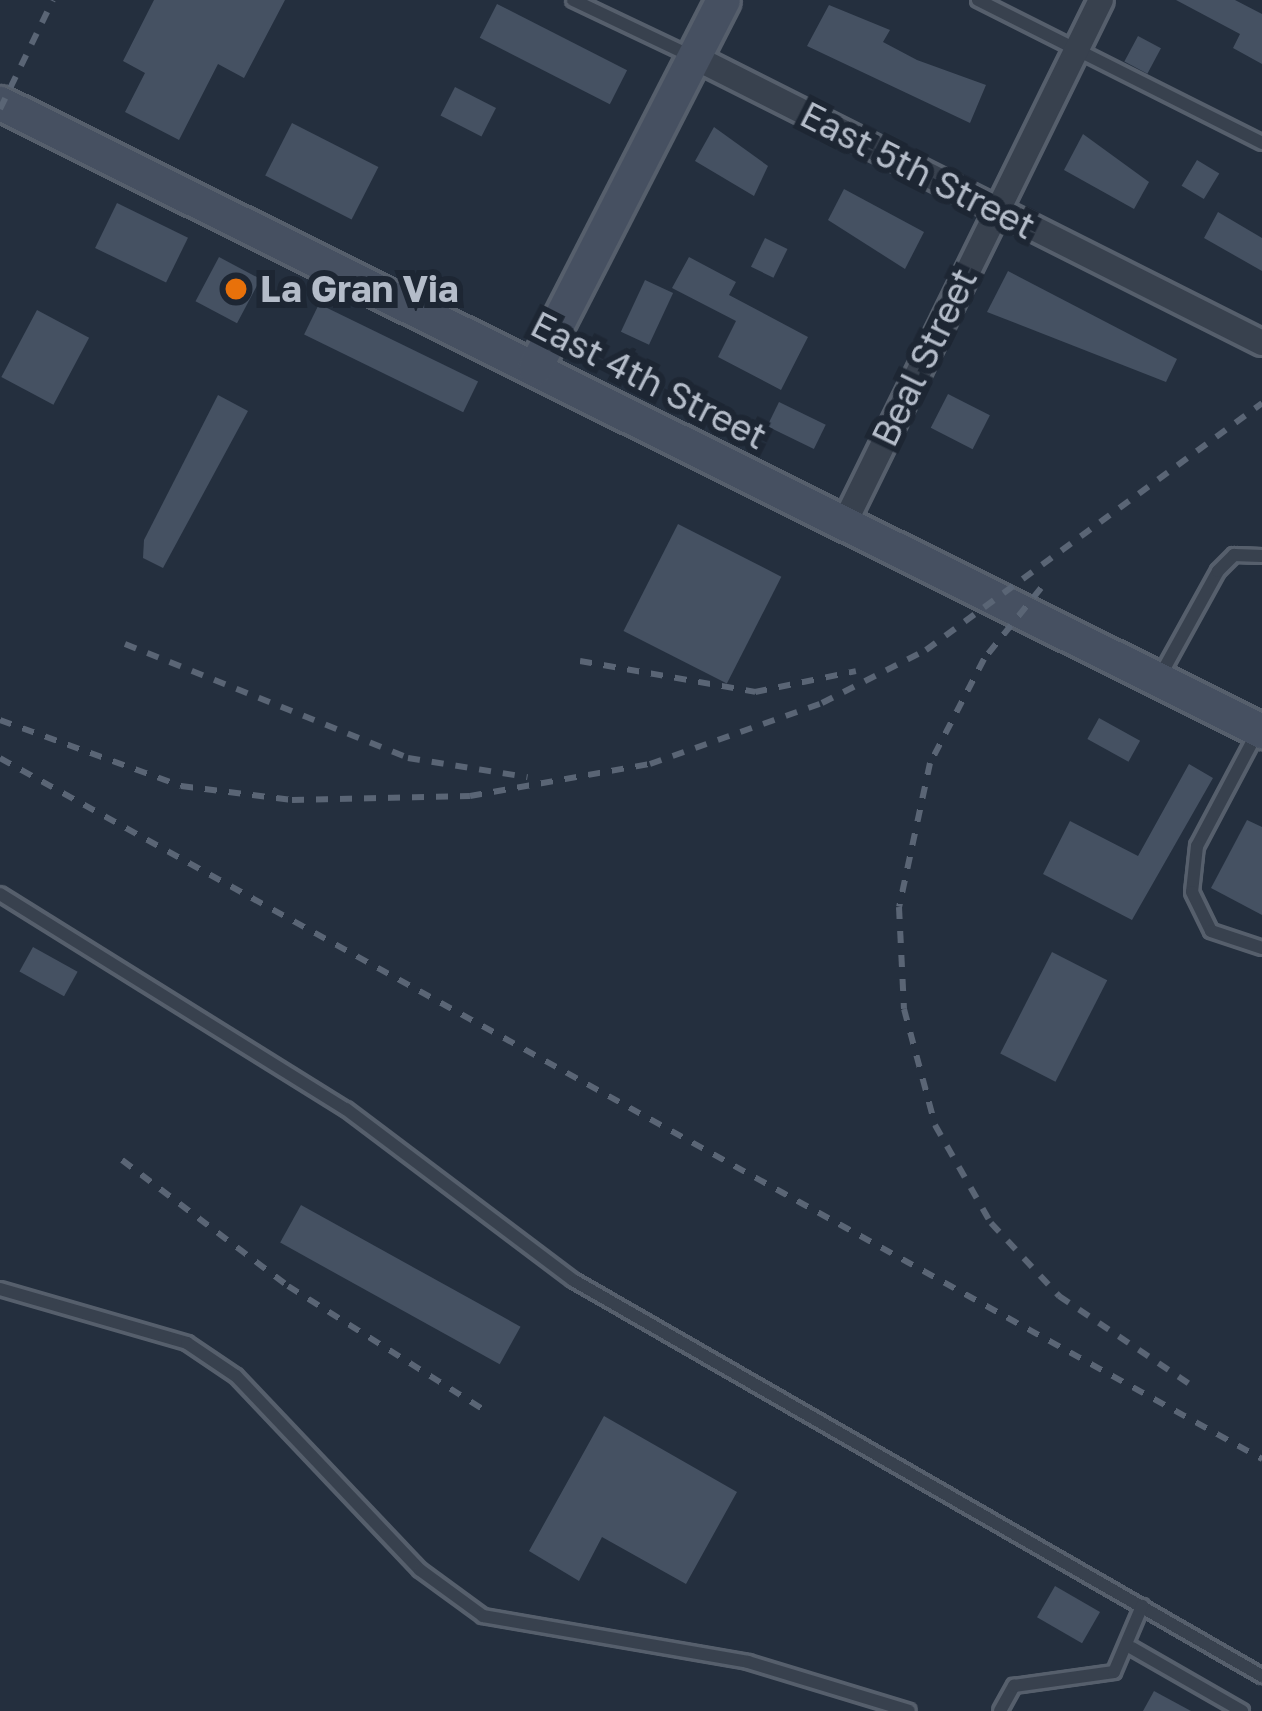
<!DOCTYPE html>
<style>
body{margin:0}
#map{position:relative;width:1262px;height:1711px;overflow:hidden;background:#242f3e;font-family:"Golos Text",sans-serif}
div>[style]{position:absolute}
.building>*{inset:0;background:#455162;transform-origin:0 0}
.roads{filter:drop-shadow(3px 0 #565f6c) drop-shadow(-3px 0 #565f6c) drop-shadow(0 3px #565f6c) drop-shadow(0 -3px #565f6c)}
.service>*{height:12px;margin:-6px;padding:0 6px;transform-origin:6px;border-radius:6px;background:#38414e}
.minor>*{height:24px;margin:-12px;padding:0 12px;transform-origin:12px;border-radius:12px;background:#38414e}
.secondary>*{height:33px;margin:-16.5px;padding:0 16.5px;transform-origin:16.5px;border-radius:16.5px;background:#465061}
.rail>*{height:6px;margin-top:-3px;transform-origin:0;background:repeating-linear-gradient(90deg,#5a6575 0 12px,transparent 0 24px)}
.dots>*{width:33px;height:33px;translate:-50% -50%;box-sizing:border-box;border:6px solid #1d2633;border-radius:50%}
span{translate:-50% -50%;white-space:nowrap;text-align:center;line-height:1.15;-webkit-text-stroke:12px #1d2633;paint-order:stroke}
.street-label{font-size:36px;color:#b4bcc9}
.poi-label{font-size:36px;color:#b4bcc9;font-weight:700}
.left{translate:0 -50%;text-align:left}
</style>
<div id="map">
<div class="building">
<i style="clip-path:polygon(154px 0,285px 0,244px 78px,218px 64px,179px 140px,125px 112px,145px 73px,123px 61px)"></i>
<i style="clip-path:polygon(1176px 0,1235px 0,1262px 14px,1262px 64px,1233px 48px,1240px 34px)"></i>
<i style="left:497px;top:4px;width:146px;height:38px;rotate:27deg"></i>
<i style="clip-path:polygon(829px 5px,890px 30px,883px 42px,917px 60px,986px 85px,970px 123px,807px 46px)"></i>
<i style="left:1138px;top:36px;width:26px;height:29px;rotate:28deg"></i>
<i style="left:455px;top:87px;width:46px;height:32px;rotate:27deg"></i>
<i style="left:292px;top:123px;width:97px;height:59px;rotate:27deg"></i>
<i style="clip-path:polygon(714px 127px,768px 166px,754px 196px,695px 161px)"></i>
<i style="clip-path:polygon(1083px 134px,1149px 182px,1134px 209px,1064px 170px)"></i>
<i style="left:1197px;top:160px;width:26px;height:30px;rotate:31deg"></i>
<i style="clip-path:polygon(844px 189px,924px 232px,905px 269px,828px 220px)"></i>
<i style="left:117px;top:203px;width:79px;height:50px;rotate:26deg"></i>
<i style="clip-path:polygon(1218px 212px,1262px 238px,1262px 271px,1204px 238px)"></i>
<i style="left:765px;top:238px;width:25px;height:32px;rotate:26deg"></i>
<i style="left:219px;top:257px;width:47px;height:50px;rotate:28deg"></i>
<i style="clip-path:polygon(689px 257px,736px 282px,729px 295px,808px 337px,781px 390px,718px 357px,736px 321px,672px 288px)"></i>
<i style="clip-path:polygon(1008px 271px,1177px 359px,1166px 382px,987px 312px)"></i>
<i style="left:645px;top:280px;width:31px;height:57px;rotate:25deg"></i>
<i style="left:319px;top:304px;width:177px;height:34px;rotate:26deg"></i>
<i style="left:37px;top:310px;width:59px;height:76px;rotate:28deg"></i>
<i style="left:948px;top:394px;width:47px;height:38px;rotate:27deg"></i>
<i style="clip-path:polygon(218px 395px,248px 411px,163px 568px,143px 558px,144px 540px)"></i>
<i style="left:779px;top:402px;width:52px;height:27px;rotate:26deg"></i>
<i style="left:678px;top:524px;width:116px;height:120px;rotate:27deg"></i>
<i style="left:1099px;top:718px;width:47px;height:24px;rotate:29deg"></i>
<i style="clip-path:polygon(1189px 764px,1213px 778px,1132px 920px,1043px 874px,1070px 821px,1138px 856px)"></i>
<i style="clip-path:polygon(1247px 820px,1262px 827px,1262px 915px,1211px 888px)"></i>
<i style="left:33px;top:947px;width:51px;height:28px;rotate:29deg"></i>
<i style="left:1052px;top:952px;width:62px;height:114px;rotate:27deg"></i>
<i style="left:301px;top:1205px;width:251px;height:43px;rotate:29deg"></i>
<i style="clip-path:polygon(604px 1416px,737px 1492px,686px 1584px,602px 1537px,579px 1581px,529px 1551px)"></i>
<i style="left:1055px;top:1586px;width:52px;height:36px;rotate:30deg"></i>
<i style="clip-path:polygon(1154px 1691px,1191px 1711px,1143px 1711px)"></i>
</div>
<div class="roads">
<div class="service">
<i style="left:573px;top:0;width:133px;rotate:25.4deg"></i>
<i style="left:978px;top:0;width:318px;rotate:26.7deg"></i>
<i style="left:1159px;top:678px;width:122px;rotate:-61.1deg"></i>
<i style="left:1218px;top:571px;width:23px;rotate:-45deg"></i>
<i style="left:1234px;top:555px;width:28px;rotate:2deg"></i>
<i style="left:1258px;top:731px;width:130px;rotate:117.9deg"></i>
<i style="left:1197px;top:846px;width:46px;rotate:96.2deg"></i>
<i style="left:1192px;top:892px;width:43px;rotate:64deg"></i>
<i style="left:1211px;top:931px;width:54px;rotate:18.4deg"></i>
<i style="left:0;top:894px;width:407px;rotate:31.9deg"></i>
<i style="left:346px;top:1109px;width:284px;rotate:37deg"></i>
<i style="left:573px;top:1280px;width:795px;rotate:29.89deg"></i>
<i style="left:0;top:1289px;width:195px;rotate:16.1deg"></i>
<i style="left:187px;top:1343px;width:59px;rotate:34deg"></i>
<i style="left:236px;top:1376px;width:267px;rotate:46.5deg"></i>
<i style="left:420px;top:1570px;width:78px;rotate:36.1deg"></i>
<i style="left:483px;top:1616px;width:269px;rotate:9.8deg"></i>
<i style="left:748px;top:1662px;width:168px;rotate:16.9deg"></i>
<i style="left:1132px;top:1648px;width:127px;rotate:29.8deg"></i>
<i style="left:1000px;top:1711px;width:29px;rotate:-61deg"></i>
<i style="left:1014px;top:1686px;width:101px;rotate:-8deg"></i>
<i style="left:1114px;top:1672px;width:72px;rotate:-67deg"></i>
</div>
<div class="minor">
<i style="left:694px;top:57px;width:636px;rotate:26.73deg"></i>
<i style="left:845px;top:522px;width:581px;rotate:-63.88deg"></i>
</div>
<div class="secondary">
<i style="left:0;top:103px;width:1410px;rotate:26.46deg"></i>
<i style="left:535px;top:367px;width:412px;rotate:-62.9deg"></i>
</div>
</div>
<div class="rail">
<i style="left:0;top:109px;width:121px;rotate:-64.1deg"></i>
<i style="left:1041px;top:588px;width:91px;rotate:128.8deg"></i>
<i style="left:984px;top:659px;width:117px;rotate:117.4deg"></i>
<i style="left:930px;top:763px;width:147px;rotate:102.1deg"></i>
<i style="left:899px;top:907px;width:102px;rotate:87.2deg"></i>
<i style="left:904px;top:1009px;width:120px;rotate:75deg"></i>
<i style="left:935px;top:1125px;width:113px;rotate:60.3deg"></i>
<i style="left:991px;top:1223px;width:100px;rotate:47deg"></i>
<i style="left:1059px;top:1296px;width:156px;rotate:34deg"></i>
<i style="left:125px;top:644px;width:305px;rotate:21.9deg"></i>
<i style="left:408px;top:758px;width:121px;rotate:9.1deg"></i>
<i style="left:580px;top:661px;width:178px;rotate:10deg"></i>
<i style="left:755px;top:692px;width:103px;rotate:-11.7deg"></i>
<i style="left:0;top:720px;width:193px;rotate:20deg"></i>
<i style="left:181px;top:786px;width:112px;rotate:7.2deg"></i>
<i style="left:292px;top:800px;width:178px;rotate:-1.3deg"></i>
<i style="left:470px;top:796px;width:183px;rotate:-10.1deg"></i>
<i style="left:650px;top:764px;width:182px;rotate:-19.5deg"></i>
<i style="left:822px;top:703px;width:117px;rotate:-27deg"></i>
<i style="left:926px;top:650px;width:417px;rotate:-36.3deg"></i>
<i style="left:0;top:758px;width:1444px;rotate:29.05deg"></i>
<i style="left:122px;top:1160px;width:208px;rotate:37.2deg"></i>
<i style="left:288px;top:1286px;width:232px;rotate:32.3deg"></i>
</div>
<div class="dots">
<i style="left:236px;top:289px;background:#e8710a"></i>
</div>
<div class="street-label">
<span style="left:918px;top:170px;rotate:27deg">East 5th Street</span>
<span style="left:924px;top:357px;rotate:-64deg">Beal Street</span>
<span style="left:649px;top:380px;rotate:27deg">East 4th Street</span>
</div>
<div class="poi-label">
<span class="left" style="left:260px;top:289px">La Gran Via</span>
</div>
</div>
